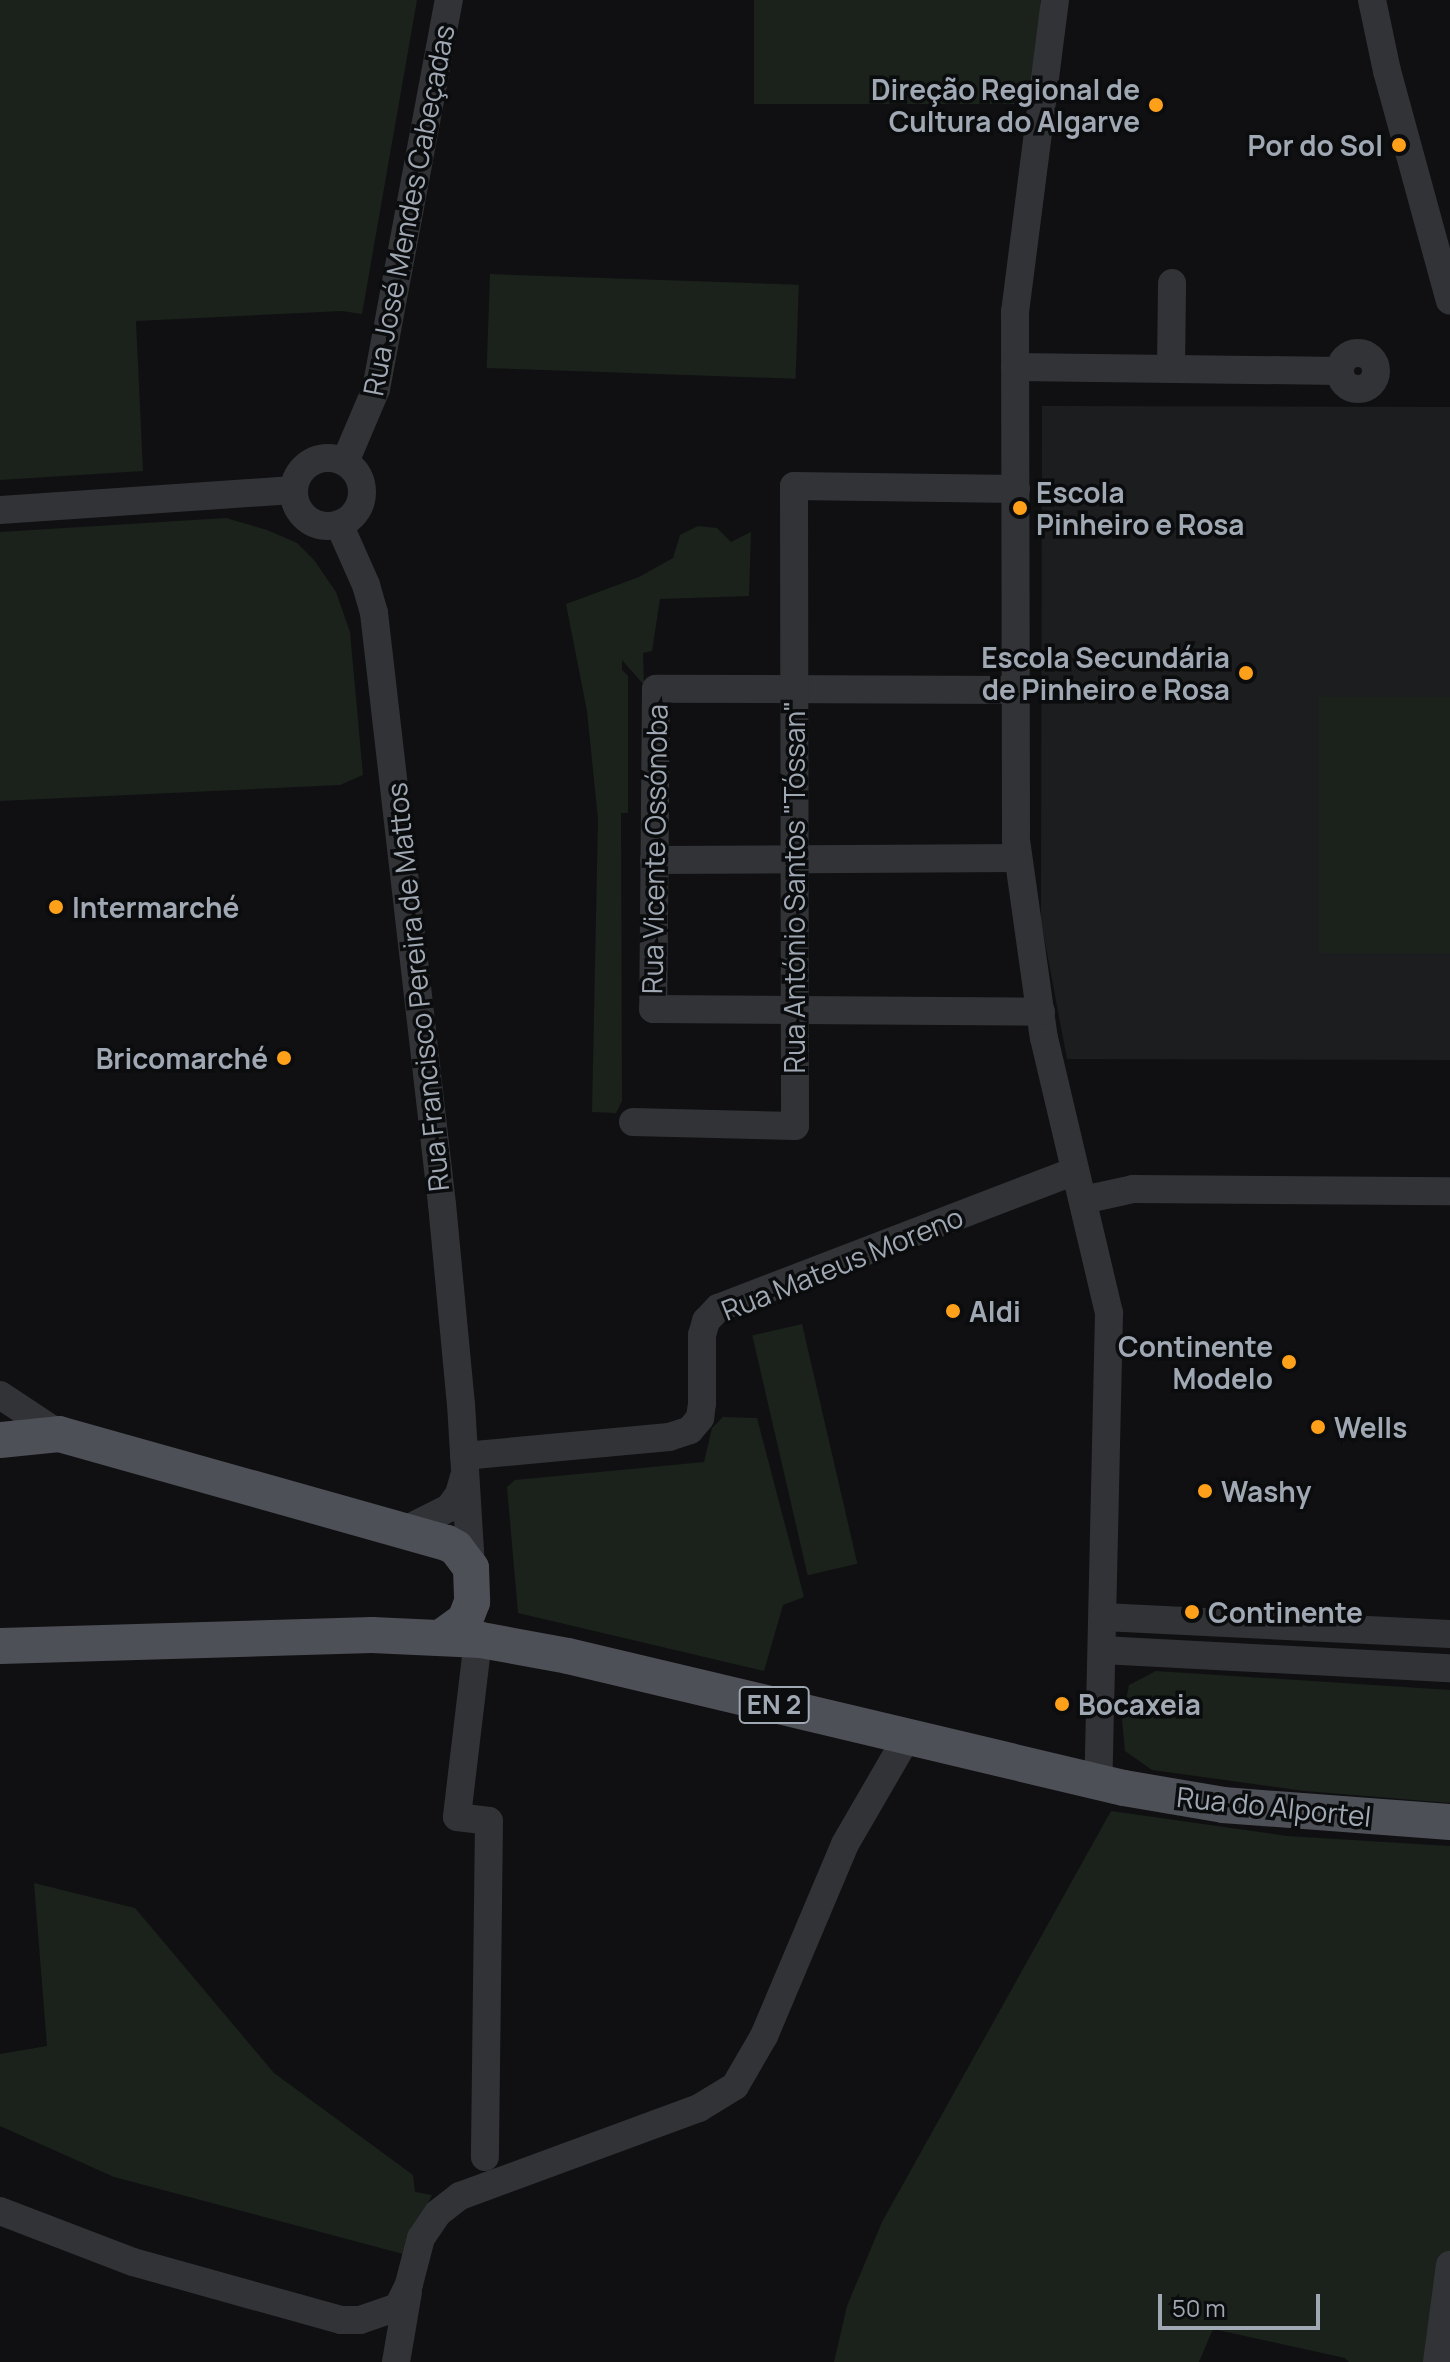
<!DOCTYPE html>
<meta charset="utf-8">
<style>
body{margin:0}
#map{position:relative;width:1450px;height:2362px;overflow:hidden;background:#101012;font-family:Manrope,sans-serif}
div>[style]{position:absolute}
.built>*{inset:0;background:#1c1d1f}
.green>*{inset:0;background:#1a221b;transform-origin:0 0}
.minor>*{height:28px;margin:-14px;padding:0 14px;transform-origin:14px;border-radius:14px;background:#313337}
.minor>.ring{margin:-14px;padding:0;box-sizing:content-box;background:none;border:28px solid #313337;border-radius:50%}
.major>*{height:36px;margin:-18px;padding:0 18px;transform-origin:18px;border-radius:18px;background:#4d5057}
.dots>*{width:22px;height:22px;translate:-50% -50%;box-sizing:border-box;border:4px solid #0b0c0d;border-radius:50%}
span{translate:-50% -50%;white-space:nowrap;text-align:center;line-height:1.15;-webkit-text-stroke:7px #0b0c0d;paint-order:stroke}
.shield-label span{padding:2px 6px;background:#0b0c0d;border:2px solid;border-radius:6px;-webkit-text-stroke-width:0}
.shield-label{font-size:26px;color:#a0a8b4;font-weight:700}
.poi-label{font-size:28px;color:#a0a8b4;font-weight:700}
.right{translate:-100% -50%;text-align:right}
.left{translate:0 -50%;text-align:left}
.street-label{font-size:28px;color:#a0a8b4}
.scale{position:absolute;left:1158px;top:2294px;width:162px;height:36px;box-sizing:border-box;border:4px solid #a0a8b4;border-top:0;padding-left:10px;font-size:24px;line-height:28px;white-space:nowrap;color:#a0a8b4;-webkit-text-stroke:6px #0b0c0d;paint-order:stroke}
</style>
<div id="map">
<div class="built">
<i style="clip-path:polygon(1042px 406px,1450px 407px,1450px 1060px,1067px 1059px,1041px 921px)"></i>
</div>
<div class="green">
<i style="clip-path:polygon(0 0,417px 0,362px 314px,342px 311px,136px 321px,143px 471px,0 480px)"></i>
<i style="left:754px;top:0;width:286px;height:104px"></i>
<i style="left:490px;top:274px;width:309px;height:94px;rotate:2deg"></i>
<i style="clip-path:polygon(226px 518px,267px 530px,297px 543px,314px 560px,336px 592px,350px 632px,363px 775px,340px 785px,0 801px,0 532px)"></i>
<i style="clip-path:polygon(698px 526px,717px 528px,731px 542px,751px 532px,749px 596px,660px 599px,652px 651px,643px 653px,644px 685px,622px 660px,622px 670px,628px 676px,628px 813px,621px 813px,622px 1101px,616px 1113px,592px 1112px,598px 819px,587px 711px,566px 604px,639px 577px,673px 558px,680px 535px)"></i>
<i style="left:1450px;top:697px;width:256px;height:131px;rotate:90deg"></i>
<i style="left:802px;top:1324px;width:246px;height:51px;rotate:77deg"></i>
<i style="clip-path:polygon(723px 1417px,757px 1418px,804px 1597px,783px 1605px,764px 1671px,518px 1613px,507px 1487px,515px 1480px,704px 1462px,712px 1428px)"></i>
<i style="clip-path:polygon(1156px 1671px,1450px 1690px,1450px 1803px,1305px 1791px,1152px 1770px,1125px 1751px,1122px 1719px,1129px 1685px)"></i>
<i style="clip-path:polygon(1111px 1811px,1287px 1836px,1450px 1846px,1450px 2362px,1349px 2362px,1345px 2358px,1213px 2329px,1199px 2362px,834px 2362px,847px 2306px,882px 2222px)"></i>
<i style="clip-path:polygon(34px 1883px,135px 1908px,274px 2073px,413px 2175px,415px 2192px,432px 2195px,403px 2254px,114px 2177px,0 2126px,0 2054px,47px 2046px)"></i>
</div>
<div class="minor">
<i style="left:1055px;top:0;width:315px;rotate:97.3deg"></i>
<i style="left:1015px;top:312px;width:528px;rotate:89.89deg"></i>
<i style="left:1016px;top:840px;width:200px;rotate:82deg"></i>
<i style="left:1044px;top:1038px;width:283px;rotate:76.7deg"></i>
<i style="left:1109px;top:1313px;width:469px;rotate:91.3deg"></i>
<i style="left:1372px;top:0;width:73px;rotate:78.1deg"></i>
<i style="left:1387px;top:71px;width:238px;rotate:74.7deg"></i>
<i class="ring" style="left:1340px;top:353px;width:8px;height:8px"></i>
<i style="left:1015px;top:367px;width:325px;rotate:0.7deg"></i>
<i style="left:1171px;top:369px;width:86px;rotate:-89.3deg"></i>
<i class="ring" style="left:294px;top:458px;width:40px;height:40px"></i>
<i style="left:345px;top:462px;width:79px;rotate:-67deg"></i>
<i style="left:376px;top:389px;width:396px;rotate:-79.4deg"></i>
<i style="left:0;top:510px;width:294px;rotate:-3.9deg"></i>
<i style="left:339px;top:524px;width:67px;rotate:66.1deg"></i>
<i style="left:366px;top:585px;width:29px;rotate:74deg"></i>
<i style="left:374px;top:613px;width:595px;rotate:83.44deg"></i>
<i style="left:442px;top:1204px;width:201px;rotate:84.6deg"></i>
<i style="left:461px;top:1404px;width:164px;rotate:86.5deg"></i>
<i style="left:1016px;top:690px;width:360px;rotate:-179.8deg"></i>
<i style="left:656px;top:689px;width:320px;rotate:90.5deg"></i>
<i style="left:653px;top:1009px;width:388px;rotate:0.4deg"></i>
<i style="left:654px;top:860px;width:364px;rotate:-0.3deg"></i>
<i style="left:633px;top:1122px;width:162px;rotate:1.4deg"></i>
<i style="left:795px;top:1126px;width:640px;rotate:-90.09deg"></i>
<i style="left:794px;top:486px;width:222px;rotate:0.8deg"></i>
<i style="left:1083px;top:1200px;width:51px;rotate:-12.4deg"></i>
<i style="left:1133px;top:1189px;width:317px;rotate:0.4deg"></i>
<i style="left:0;top:1395px;width:71px;rotate:33.5deg"></i>
<i style="left:464px;top:1456px;width:206px;rotate:-5.3deg"></i>
<i style="left:669px;top:1437px;width:22px;rotate:-18deg"></i>
<i style="left:690px;top:1430px;width:16px;rotate:-50deg"></i>
<i style="left:700px;top:1418px;width:15px;rotate:-82deg"></i>
<i style="left:702px;top:1403px;width:68px;rotate:-90deg"></i>
<i style="left:702px;top:1335px;width:15px;rotate:-74deg"></i>
<i style="left:706px;top:1321px;width:18px;rotate:-47deg"></i>
<i style="left:718px;top:1308px;width:382px;rotate:-21deg"></i>
<i style="left:405px;top:1530px;width:49px;rotate:-26.6deg"></i>
<i style="left:449px;top:1508px;width:17px;rotate:-54deg"></i>
<i style="left:459px;top:1494px;width:18px;rotate:-74deg"></i>
<i style="left:1103px;top:1617px;width:347px;rotate:2.8deg"></i>
<i style="left:478px;top:1640px;width:178px;rotate:96.8deg"></i>
<i style="left:457px;top:1817px;width:32px;rotate:7deg"></i>
<i style="left:489px;top:1821px;width:336px;rotate:90.7deg"></i>
<i style="left:1102px;top:1650px;width:348px;rotate:3deg"></i>
<i style="left:0;top:2211px;width:142px;rotate:21deg"></i>
<i style="left:133px;top:2262px;width:216px;rotate:15.6deg"></i>
<i style="left:341px;top:2320px;width:19px"></i>
<i style="left:360px;top:2320px;width:40px;rotate:-18.9deg"></i>
<i style="left:398px;top:2307px;width:25px;rotate:-64deg"></i>
<i style="left:409px;top:2284px;width:48px;rotate:-75.4deg"></i>
<i style="left:421px;top:2238px;width:30px;rotate:-56deg"></i>
<i style="left:438px;top:2213px;width:28px;rotate:-38deg"></i>
<i style="left:460px;top:2196px;width:255px;rotate:-20.2deg"></i>
<i style="left:699px;top:2108px;width:42px;rotate:-31.4deg"></i>
<i style="left:735px;top:2086px;width:58px;rotate:-59.9deg"></i>
<i style="left:764px;top:2036px;width:208px;rotate:-67.1deg"></i>
<i style="left:845px;top:1844px;width:124px;rotate:-59.9deg"></i>
<i style="left:396px;top:2362px;width:71px;rotate:-80.3deg"></i>
<i style="left:1437px;top:2362px;width:98px;rotate:-82.4deg"></i>
</div>
<div class="major">
<i style="left:0;top:1440px;width:59px;rotate:-5.8deg"></i>
<i style="left:59px;top:1434px;width:403px;rotate:15.7deg"></i>
<i style="left:447px;top:1543px;width:10px;rotate:29deg"></i>
<i style="left:456px;top:1548px;width:25px;rotate:53deg"></i>
<i style="left:471px;top:1568px;width:34px;rotate:88deg"></i>
<i style="left:472px;top:1602px;width:19px;rotate:111deg"></i>
<i style="left:465px;top:1620px;width:27px;rotate:144deg"></i>
<i style="left:0;top:1646px;width:372px;rotate:-1.7deg"></i>
<i style="left:372px;top:1635px;width:109px;rotate:2.6deg"></i>
<i style="left:481px;top:1640px;width:88px;rotate:10.4deg"></i>
<i style="left:568px;top:1656px;width:571px;rotate:13.36deg"></i>
<i style="left:1124px;top:1788px;width:100px;rotate:9.7deg"></i>
<i style="left:1223px;top:1805px;width:228px;rotate:4.3deg"></i>
</div>
<div class="dots">
<i style="left:1156px;top:105px;background:#ffa01b"></i>
<i style="left:1399px;top:145px;background:#ffa01b"></i>
<i style="left:1020px;top:508px;background:#ffa01b"></i>
<i style="left:1246px;top:673px;background:#ffa01b"></i>
<i style="left:56px;top:907px;background:#ffa01b"></i>
<i style="left:284px;top:1058px;background:#ffa01b"></i>
<i style="left:953px;top:1311px;background:#ffa01b"></i>
<i style="left:1289px;top:1362px;background:#ffa01b"></i>
<i style="left:1318px;top:1427px;background:#ffa01b"></i>
<i style="left:1205px;top:1491px;background:#ffa01b"></i>
<i style="left:1192px;top:1612px;background:#ffa01b"></i>
<i style="left:1062px;top:1704px;background:#ffa01b"></i>
</div>
<div class="shield-label">
<span style="left:774px;top:1705px">EN 2</span>
</div>
<div class="poi-label">
<span class="right" style="left:1140px;top:105px">Direção Regional de<br>Cultura do Algarve</span>
<span class="right" style="left:1383px;top:145px">Por do Sol</span>
<span class="left" style="left:1036px;top:508px">Escola<br>Pinheiro e Rosa</span>
<span class="right" style="left:1230px;top:673px">Escola Secundária<br>de Pinheiro e Rosa</span>
<span class="left" style="left:72px;top:907px">Intermarché</span>
<span class="right" style="left:268px;top:1058px">Bricomarché</span>
<span class="left" style="left:969px;top:1311px">Aldi</span>
<span class="right" style="left:1273px;top:1362px">Continente<br>Modelo</span>
<span class="left" style="left:1334px;top:1427px">Wells</span>
<span class="left" style="left:1221px;top:1491px">Washy</span>
<span class="left" style="left:1208px;top:1612px">Continente</span>
<span class="left" style="left:1078px;top:1704px">Bocaxeia</span>
</div>
<div class="street-label">
<span style="left:408px;top:210px;rotate:-79deg">Rua José Mendes Cabeçadas</span>
<span style="left:654px;top:849px;rotate:-89deg">Rua Vicente Ossónoba</span>
<span style="left:794px;top:887px;rotate:-90deg">Rua António Santos "Tóssan"</span>
<span style="left:417px;top:987px;rotate:-96deg">Rua Francisco Pereira de Mattos</span>
<span style="left:842px;top:1263px;rotate:-22deg">Rua Mateus Moreno</span>
<span style="left:1274px;top:1806px;rotate:6deg">Rua do Alportel</span>
</div>
<div class="scale">50 m</div>
</div>
